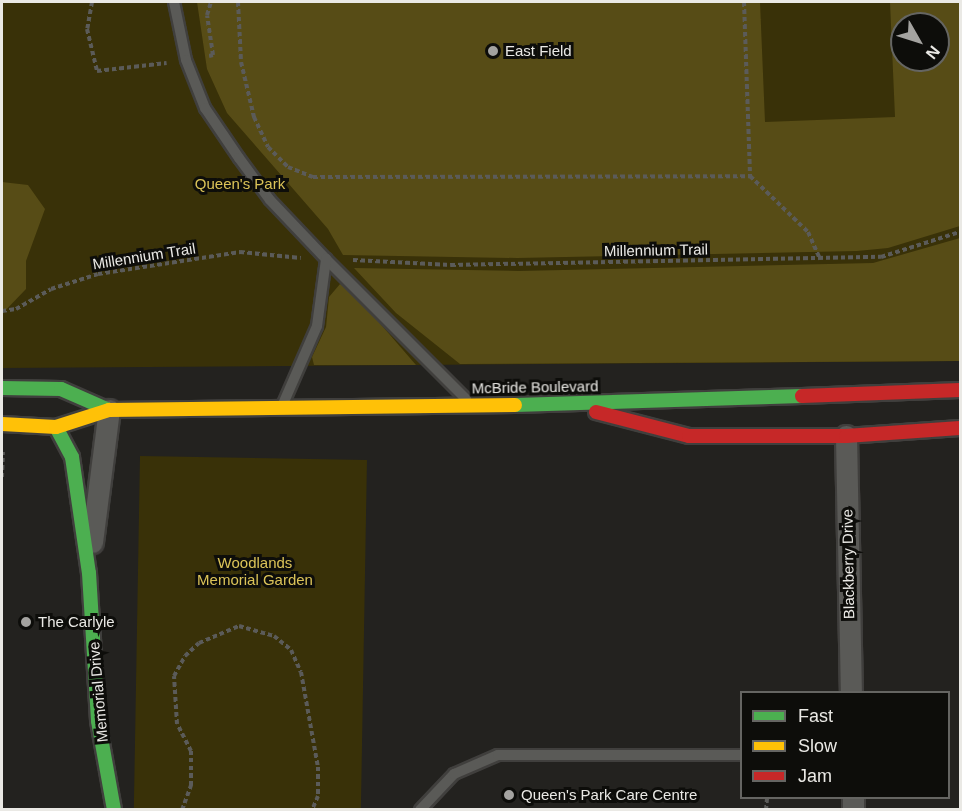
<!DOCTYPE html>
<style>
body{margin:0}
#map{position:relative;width:962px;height:811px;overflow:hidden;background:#23221f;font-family:Helvetica,sans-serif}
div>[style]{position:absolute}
.green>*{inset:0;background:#393108;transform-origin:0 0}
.forest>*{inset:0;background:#574c16}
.path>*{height:4px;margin-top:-2px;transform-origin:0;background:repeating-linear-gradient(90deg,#5b5b59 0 4.5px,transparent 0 7.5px)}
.roads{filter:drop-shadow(2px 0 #403f3d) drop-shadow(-2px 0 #403f3d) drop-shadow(0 2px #403f3d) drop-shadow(0 -2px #403f3d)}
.lane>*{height:10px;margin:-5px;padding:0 5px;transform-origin:5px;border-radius:5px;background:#5a5a57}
.street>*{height:21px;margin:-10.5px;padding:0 10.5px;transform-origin:10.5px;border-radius:10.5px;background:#5a5a57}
.fast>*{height:14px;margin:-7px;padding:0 7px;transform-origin:7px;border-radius:7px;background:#4caf50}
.slow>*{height:14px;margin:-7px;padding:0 7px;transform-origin:7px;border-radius:7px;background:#ffc107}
.jam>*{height:14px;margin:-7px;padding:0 7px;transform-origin:7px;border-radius:7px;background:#c62828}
.dots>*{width:16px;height:16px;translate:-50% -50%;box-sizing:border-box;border:3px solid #0d0d0a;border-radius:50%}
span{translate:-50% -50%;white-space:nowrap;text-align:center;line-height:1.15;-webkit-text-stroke:6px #0d0d0a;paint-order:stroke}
.poi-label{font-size:15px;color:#eae9e5}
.left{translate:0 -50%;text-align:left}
.park-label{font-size:15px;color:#dbc358}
.street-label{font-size:15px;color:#eae9e5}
.frame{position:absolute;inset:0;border:3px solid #eae9e5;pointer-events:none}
.legend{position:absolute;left:740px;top:691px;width:210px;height:108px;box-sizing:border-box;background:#0d0d0a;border:2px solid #656562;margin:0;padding:8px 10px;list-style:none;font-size:18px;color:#eae9e5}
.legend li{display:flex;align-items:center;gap:12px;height:30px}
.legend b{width:30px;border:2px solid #656562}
.north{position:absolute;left:890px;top:12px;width:60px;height:60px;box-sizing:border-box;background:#0d0d0a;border:2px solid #656562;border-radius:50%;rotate:129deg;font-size:16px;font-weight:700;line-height:24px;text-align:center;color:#eae9e5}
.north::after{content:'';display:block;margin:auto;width:21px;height:27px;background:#a4a3a0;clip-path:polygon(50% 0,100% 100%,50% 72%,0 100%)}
</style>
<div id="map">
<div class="green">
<i style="clip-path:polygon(evenodd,2px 2px,960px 2px,960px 361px,2px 368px,2px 2px,902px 24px,938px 24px,938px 60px,902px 60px,902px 24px)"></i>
<i style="left:140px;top:456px;width:227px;height:353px;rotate:1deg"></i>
</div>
<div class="forest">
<i style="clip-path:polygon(evenodd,197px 2px,760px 2px,765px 122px,895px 117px,890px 2px,960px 2px,960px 226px,888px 248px,857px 251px,517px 258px,343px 255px,328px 229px,227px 113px,207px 69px,197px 2px,902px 24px,938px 24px,938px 60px,902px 60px,902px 24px)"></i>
<i style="clip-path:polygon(2px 182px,28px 185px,45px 209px,26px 261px,26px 289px,2px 314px)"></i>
<i style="clip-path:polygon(960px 238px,960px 361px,460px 364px,396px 313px,354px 268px,519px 271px,873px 263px)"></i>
<i style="clip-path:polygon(340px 284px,352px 291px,416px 365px,314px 365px,312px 357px,326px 327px,329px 297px)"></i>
</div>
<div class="path">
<i style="left:92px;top:2px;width:27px;rotate:100deg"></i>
<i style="left:87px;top:29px;width:43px;rotate:76.6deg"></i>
<i style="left:97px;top:71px;width:70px;rotate:-6.5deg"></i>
<i style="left:238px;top:2px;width:60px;rotate:87.1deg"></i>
<i style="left:241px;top:62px;width:57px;rotate:76.7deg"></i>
<i style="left:254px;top:117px;width:33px;rotate:65deg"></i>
<i style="left:268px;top:147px;width:28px;rotate:45deg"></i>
<i style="left:288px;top:167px;width:27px;rotate:22deg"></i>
<i style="left:313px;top:177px;width:437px;rotate:-0.1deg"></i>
<i style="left:750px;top:176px;width:81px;rotate:44deg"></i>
<i style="left:808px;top:232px;width:30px;rotate:66deg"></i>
<i style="left:744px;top:2px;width:174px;rotate:88deg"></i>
<i style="left:209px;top:56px;width:4px;rotate:-14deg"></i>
<i style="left:213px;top:55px;width:40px;rotate:-98.5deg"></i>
<i style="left:207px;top:15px;width:14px;rotate:-73deg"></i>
<i style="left:353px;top:260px;width:98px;rotate:2.9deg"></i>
<i style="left:451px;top:265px;width:430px;rotate:-1.1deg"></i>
<i style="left:881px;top:257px;width:83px;rotate:-17.6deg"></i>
<i style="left:2px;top:311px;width:14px;rotate:-8deg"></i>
<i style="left:16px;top:309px;width:40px;rotate:-29.7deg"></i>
<i style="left:51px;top:289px;width:49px;rotate:-17.7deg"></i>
<i style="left:98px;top:274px;width:144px;rotate:-8.8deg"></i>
<i style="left:240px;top:252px;width:61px;rotate:5.6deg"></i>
<i style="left:2px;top:477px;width:25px;rotate:-88deg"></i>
<i style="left:182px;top:810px;width:27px;rotate:-70deg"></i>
<i style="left:191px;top:785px;width:34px;rotate:-90deg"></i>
<i style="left:191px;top:751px;width:30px;rotate:-117deg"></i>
<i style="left:177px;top:724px;width:48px;rotate:-93.6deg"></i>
<i style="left:174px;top:676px;width:23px;rotate:-61deg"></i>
<i style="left:185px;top:656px;width:19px;rotate:-43deg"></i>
<i style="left:199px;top:643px;width:43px;rotate:-23deg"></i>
<i style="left:239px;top:626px;width:36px;rotate:16deg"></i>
<i style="left:274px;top:636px;width:22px;rotate:39deg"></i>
<i style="left:291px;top:650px;width:24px;rotate:66deg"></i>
<i style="left:301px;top:672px;width:97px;rotate:79.9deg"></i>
<i style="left:318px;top:767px;width:29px;rotate:90deg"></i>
<i style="left:318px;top:796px;width:15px;rotate:113deg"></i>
<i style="left:766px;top:810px;width:12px;rotate:-85deg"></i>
</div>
<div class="roads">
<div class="lane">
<i style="left:174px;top:2px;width:59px;rotate:78.3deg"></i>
<i style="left:186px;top:60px;width:52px;rotate:68.4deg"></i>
<i style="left:205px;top:108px;width:60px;rotate:55.8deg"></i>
<i style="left:239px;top:158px;width:52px;rotate:53.6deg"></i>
<i style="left:270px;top:200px;width:81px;rotate:46.5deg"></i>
<i style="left:326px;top:259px;width:198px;rotate:45deg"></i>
<i style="left:283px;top:404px;width:85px;rotate:-66.4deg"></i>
<i style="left:317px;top:326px;width:68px;rotate:-82.3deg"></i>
<i style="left:420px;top:810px;width:50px;rotate:-46.6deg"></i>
<i style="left:454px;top:774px;width:48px;rotate:-23.4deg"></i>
<i style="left:498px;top:755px;width:244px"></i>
</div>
<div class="street">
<i style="left:846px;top:436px;width:256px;rotate:88.9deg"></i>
<i style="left:92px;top:542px;width:133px;rotate:-82.7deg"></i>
<i style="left:853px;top:798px;width:12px;rotate:90deg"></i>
</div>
<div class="fast">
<i style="left:2px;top:388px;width:59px;rotate:1deg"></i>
<i style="left:61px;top:389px;width:52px;rotate:23.6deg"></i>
<i style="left:515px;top:405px;width:287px;rotate:-1.8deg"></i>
<i style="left:56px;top:427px;width:34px;rotate:62deg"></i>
<i style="left:72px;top:457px;width:117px;rotate:81.7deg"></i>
<i style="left:89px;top:573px;width:148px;rotate:86.5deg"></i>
<i style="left:98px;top:721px;width:90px;rotate:79.8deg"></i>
</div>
<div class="slow">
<i style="left:2px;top:424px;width:54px;rotate:3.2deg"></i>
<i style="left:56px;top:427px;width:56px;rotate:-17.8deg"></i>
<i style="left:109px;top:410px;width:406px;rotate:-0.7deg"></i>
</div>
<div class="jam">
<i style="left:802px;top:396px;width:158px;rotate:-2.2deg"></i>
<i style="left:596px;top:412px;width:96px;rotate:14.5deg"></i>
<i style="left:689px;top:436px;width:157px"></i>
<i style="left:846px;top:436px;width:114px;rotate:-4deg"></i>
</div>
</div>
<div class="dots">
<i style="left:493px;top:51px;background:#a4a3a0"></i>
<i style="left:26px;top:622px;background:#a4a3a0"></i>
<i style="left:509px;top:795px;background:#a4a3a0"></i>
</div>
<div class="poi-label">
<span class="left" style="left:505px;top:51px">East Field</span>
<span class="left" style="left:38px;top:622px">The Carlyle</span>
<span class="left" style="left:521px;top:795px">Queen's Park Care Centre</span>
</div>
<div class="park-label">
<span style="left:240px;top:184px">Queen's Park</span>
<span style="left:255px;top:571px">Woodlands<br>Memorial Garden</span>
</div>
<div class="street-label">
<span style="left:656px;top:250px;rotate:-1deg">Millennium Trail</span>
<span style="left:144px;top:256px;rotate:-9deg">Millennium Trail</span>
<span style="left:535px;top:387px;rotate:-1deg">McBride Boulevard</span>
<span style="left:848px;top:564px;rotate:-91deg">Blackberry Drive</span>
<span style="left:98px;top:692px;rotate:-95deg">Memorial Drive</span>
</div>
<div class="frame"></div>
<ul class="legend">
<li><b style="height:8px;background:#4caf50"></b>Fast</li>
<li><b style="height:8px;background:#ffc107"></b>Slow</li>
<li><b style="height:8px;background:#c62828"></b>Jam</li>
</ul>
<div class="north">N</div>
</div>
